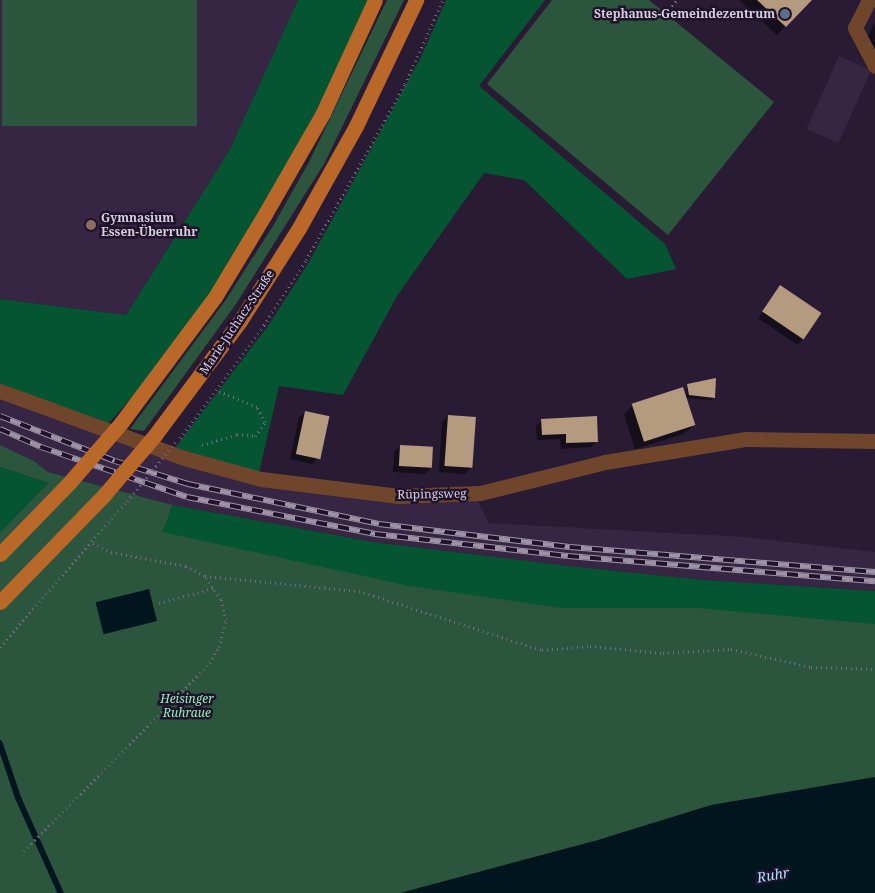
<!DOCTYPE html>
<meta charset="utf-8">
<style>
body{margin:0}
#map{position:relative;width:875px;height:893px;overflow:hidden;background:#291b34;font-family:"Noto Serif",serif}
div>[style]{position:absolute}
.built>*{inset:0;background:#362543;transform-origin:0 0}
.green>*{inset:0;background:#2c553d;transform-origin:0 0}
.forest>*{inset:0;background:#065532}
.water>*{inset:0;background:#00151e;transform-origin:0 0}
.shadow>*{inset:0;background:#0007;transform-origin:0 0}
.stream>*{height:5.5px;margin:-2.75px;padding:0 2.75px;transform-origin:2.75px;border-radius:2.75px;background:#00151e}
.building>*{inset:0;background:#b49a7e;transform-origin:0 0}
.path>*{height:3px;margin-top:-1.5px;transform-origin:0;background:repeating-linear-gradient(90deg,#756a7f 0 1px,transparent 0 5px)}
.minor>*{height:15px;margin:-7.5px;padding:0 7.5px;transform-origin:7.5px;border-radius:7.5px;background:#6f462c}
.major>*{height:15px;margin:-7.5px;padding:0 7.5px;transform-origin:7.5px;border-radius:7.5px;background:#ba672a}
.rail>*{height:5.5px;margin-top:-2.75px;transform-origin:0;background:repeating-linear-gradient(90deg,#1f122a 0 11px,#9d93a6 0 22px);box-sizing:border-box;border-block:1px solid #9d93a6}
.path-bridge>*{height:3px;margin-top:-1.5px;transform-origin:0;background:repeating-linear-gradient(90deg,#756a7f 0 1px,transparent 0 5px)}
.major-bridge>*{height:15px;margin:-7.5px;padding:0 7.5px;transform-origin:7.5px;border-radius:7.5px;background:#ba672a}
.dots>*{width:14px;height:14px;translate:-50% -50%;box-sizing:border-box;border:2px solid #1f122a;border-radius:50%}
span{translate:-50% -50%;white-space:nowrap;text-align:center;line-height:1.15;-webkit-text-stroke:5px #1f122a;paint-order:stroke}
.poi-label{font-size:12px;color:#d6cede;font-weight:700}
.right{translate:-100% -50%;text-align:right}
.left{translate:0 -50%;text-align:left}
.street-label{font-size:12px;color:#d6cede}
.park-label{font-size:12px;color:#92f3ba;font-style:italic}
.water-label{font-size:14px;color:#a4e2fd;font-style:italic}
</style>
<div id="map">
<div class="built">
<i style="clip-path:polygon(0 0,298px 0,229px 151px,126px 315px,0 299px)"></i>
<i style="left:839px;top:56px;width:35px;height:80px;rotate:24deg"></i>
<i style="clip-path:polygon(0 397px,262px 486px,400px 503px,477px 499px,489px 523px,745px 537px,875px 552px,875px 591px,704px 580px,568px 566px,373px 542px,173px 505px,48px 472px,34px 461px,0 445px)"></i>
</div>
<div class="green">
<i style="left:2px;top:0;width:195px;height:126px"></i>
<i style="clip-path:polygon(387px 0,404px 0,324px 164px,236px 304px,144px 431px,130px 429px,225px 301px,273px 226px,309px 162px)"></i>
<i style="clip-path:polygon(552px 0,649px 0,774px 102px,668px 235px,487px 84px)"></i>
<i style="clip-path:polygon(0 445px,34px 461px,48px 472px,173px 505px,170px 511px,384px 556px,875px 604px,875px 893px,0 893px,0 532px,48px 483px,0 467px)"></i>
</div>
<div class="forest">
<i style="clip-path:polygon(298px 0,369px 0,318px 114px,211px 296px,163px 363px,104px 428px,0 387px,0 299px,126px 315px,229px 151px)"></i>
<i style="clip-path:polygon(446px 0,545px 0,479px 86px,665px 244px,676px 269px,627px 279px,524px 180px,484px 173px,397px 296px,343px 395px,279px 386px,259px 473px,175px 448px,268px 326px,309px 262px,421px 57px)"></i>
<i style="clip-path:polygon(0 467px,48px 483px,0 532px)"></i>
<i style="clip-path:polygon(173px 505px,373px 542px,568px 566px,704px 580px,875px 591px,875px 624px,697px 608px,561px 608px,409px 586px,162px 532px)"></i>
</div>
<div class="water">
<i style="left:149px;top:589px;width:33px;height:55px;rotate:76deg"></i>
<i style="clip-path:polygon(875px 777px,875px 893px,400px 893px,598px 840px,711px 805px)"></i>
</div>
<div class="shadow">
<i style="clip-path:polygon(739px 0,810px 0,777px 35px)"></i>
<i style="clip-path:polygon(875px 21px,875px 55px,862px 50px)"></i>
<i style="left:780px;top:286px;width:48px;height:39px;rotate:34deg"></i>
<i style="clip-path:polygon(688px 385px,714px 397px,711px 400px,686px 398px)"></i>
<i style="clip-path:polygon(633px 405px,694px 425px,684px 434px,635px 449px,624px 414px)"></i>
<i style="clip-path:polygon(305px 412px,318px 458px,312px 464px,290px 459px,299px 418px)"></i>
<i style="clip-path:polygon(448px 416px,471px 468px,465px 474px,439px 472px,442px 422px)"></i>
<i style="clip-path:polygon(542px 420px,597px 441px,591px 447px,561px 449px,560px 439px,537px 440px,536px 426px)"></i>
<i style="clip-path:polygon(400px 447px,431px 468px,425px 474px,393px 472px,394px 452px)"></i>
</div>
<div class="stream">
<i style="left:0;top:743px;width:59px;rotate:71.3deg"></i>
<i style="left:19px;top:799px;width:103px;rotate:65.9deg"></i>
</div>
<div class="building">
<i style="clip-path:polygon(757px 0,812px 0,786px 27px)"></i>
<i style="left:780px;top:285px;width:50px;height:32px;rotate:34deg"></i>
<i style="clip-path:polygon(716px 378px,715px 398px,689px 395px,687px 384px)"></i>
<i style="left:683px;top:387px;width:40px;height:54px;rotate:72deg"></i>
<i style="left:305px;top:411px;width:25px;height:44px;rotate:12deg"></i>
<i style="left:448px;top:415px;width:28px;height:51px;rotate:4deg"></i>
<i style="clip-path:polygon(597px 416px,598px 442px,566px 443px,566px 434px,542px 435px,541px 419px)"></i>
<i style="left:400px;top:445px;width:33px;height:21px;rotate:3deg"></i>
</div>
<div class="path">
<i style="left:665px;top:13px;width:18px;rotate:-47deg"></i>
<i style="left:180px;top:438px;width:141px;rotate:-53.4deg"></i>
<i style="left:264px;top:325px;width:77px;rotate:-57.1deg"></i>
<i style="left:306px;top:260px;width:202px;rotate:-60.6deg"></i>
<i style="left:405px;top:84px;width:92px;rotate:-65.7deg"></i>
<i style="left:202px;top:445px;width:37px;rotate:-17deg"></i>
<i style="left:237px;top:434px;width:18px;rotate:6deg"></i>
<i style="left:255px;top:436px;width:17px;rotate:-54deg"></i>
<i style="left:265px;top:422px;width:17px;rotate:-118deg"></i>
<i style="left:257px;top:407px;width:44px;rotate:-157.5deg"></i>
<i style="left:93px;top:543px;width:20px;rotate:27deg"></i>
<i style="left:111px;top:552px;width:76px;rotate:10.6deg"></i>
<i style="left:186px;top:566px;width:21px;rotate:28deg"></i>
<i style="left:205px;top:576px;width:155px;rotate:5.6deg"></i>
<i style="left:359px;top:591px;width:192px;rotate:17.9deg"></i>
<i style="left:542px;top:650px;width:48px;rotate:-4.8deg"></i>
<i style="left:590px;top:646px;width:73px;rotate:5.5deg"></i>
<i style="left:663px;top:653px;width:68px;rotate:-3.4deg"></i>
<i style="left:731px;top:649px;width:82px;rotate:12.7deg"></i>
<i style="left:811px;top:667px;width:64px;rotate:1.8deg"></i>
<i style="left:159px;top:603px;width:57px;rotate:-15.3deg"></i>
<i style="left:0;top:647px;width:194px;rotate:-49deg"></i>
<i style="left:24px;top:851px;width:264px;rotate:-45.3deg"></i>
<i style="left:210px;top:663px;width:18px;rotate:-61deg"></i>
<i style="left:219px;top:647px;width:28px;rotate:-75deg"></i>
<i style="left:226px;top:620px;width:22px;rotate:-103deg"></i>
<i style="left:221px;top:599px;width:28px;rotate:-125deg"></i>
</div>
<div class="minor">
<i style="left:869px;top:0;width:31px;rotate:117deg"></i>
<i style="left:855px;top:28px;width:43px;rotate:62.2deg"></i>
<i style="left:0;top:391px;width:196px;rotate:20deg"></i>
<i style="left:184px;top:458px;width:80px;rotate:15.3deg"></i>
<i style="left:261px;top:479px;width:139px;rotate:7deg"></i>
<i style="left:399px;top:496px;width:81px;rotate:-2.1deg"></i>
<i style="left:480px;top:493px;width:129px;rotate:-13.9deg"></i>
<i style="left:605px;top:462px;width:143px;rotate:-9.3deg"></i>
<i style="left:746px;top:439px;width:129px;rotate:0.9deg"></i>
</div>
<div class="major">
<i style="left:121px;top:423px;width:157px;rotate:-53.3deg"></i>
<i style="left:215px;top:297px;width:97px;rotate:-58.9deg"></i>
<i style="left:265px;top:214px;width:116px;rotate:-60.1deg"></i>
<i style="left:323px;top:113px;width:124px;rotate:-65.3deg"></i>
<i style="left:155px;top:435px;width:142px;rotate:-53.3deg"></i>
<i style="left:240px;top:321px;width:110px;rotate:-57.6deg"></i>
<i style="left:299px;top:228px;width:117px;rotate:-60.8deg"></i>
<i style="left:356px;top:126px;width:140px;rotate:-64.5deg"></i>
<i style="left:0;top:554px;width:99px;rotate:-45.8deg"></i>
<i style="left:0;top:602px;width:149px;rotate:-45.8deg"></i>
</div>
<div class="rail">
<i style="left:0;top:416px;width:123px;rotate:21.4deg"></i>
<i style="left:115px;top:461px;width:77px;rotate:17.5deg"></i>
<i style="left:188px;top:484px;width:195px;rotate:11.8deg"></i>
<i style="left:379px;top:524px;width:192px;rotate:6.9deg"></i>
<i style="left:570px;top:547px;width:306px;rotate:4.7deg"></i>
<i style="left:0;top:429px;width:45px;rotate:23.7deg"></i>
<i style="left:41px;top:447px;width:154px;rotate:18.9deg"></i>
<i style="left:187px;top:497px;width:192px;rotate:11.1deg"></i>
<i style="left:375px;top:534px;width:194px;rotate:6.5deg"></i>
<i style="left:568px;top:556px;width:308px;rotate:4.7deg"></i>
</div>
<div class="path-bridge">
<i style="left:127px;top:501px;width:77px;rotate:-50.3deg"></i>
</div>
<div class="major-bridge">
<i style="left:69px;top:483px;width:79px;rotate:-49.1deg"></i>
<i style="left:104px;top:495px;width:79px;rotate:-49.6deg"></i>
</div>
<div class="dots">
<i style="left:785px;top:14px;background:#5c6f8a"></i>
<i style="left:91px;top:225px;background:#8d6e63"></i>
</div>
<div class="poi-label">
<span class="right" style="left:775px;top:14px">Stephanus-Gemeindezentrum</span>
<span class="left" style="left:101px;top:225px">Gymnasium<br>Essen-Überruhr</span>
</div>
<div class="street-label">
<span style="left:237px;top:322px;rotate:-56deg">Marie-Juchacz-Straße</span>
<span style="left:432px;top:494px;rotate:-1deg">Rüpingsweg</span>
</div>
<div class="park-label">
<span style="left:187px;top:706px">Heisinger<br>Ruhraue</span>
</div>
<div class="water-label">
<span style="left:773px;top:875px;rotate:-10deg">Ruhr</span>
</div>
</div>
